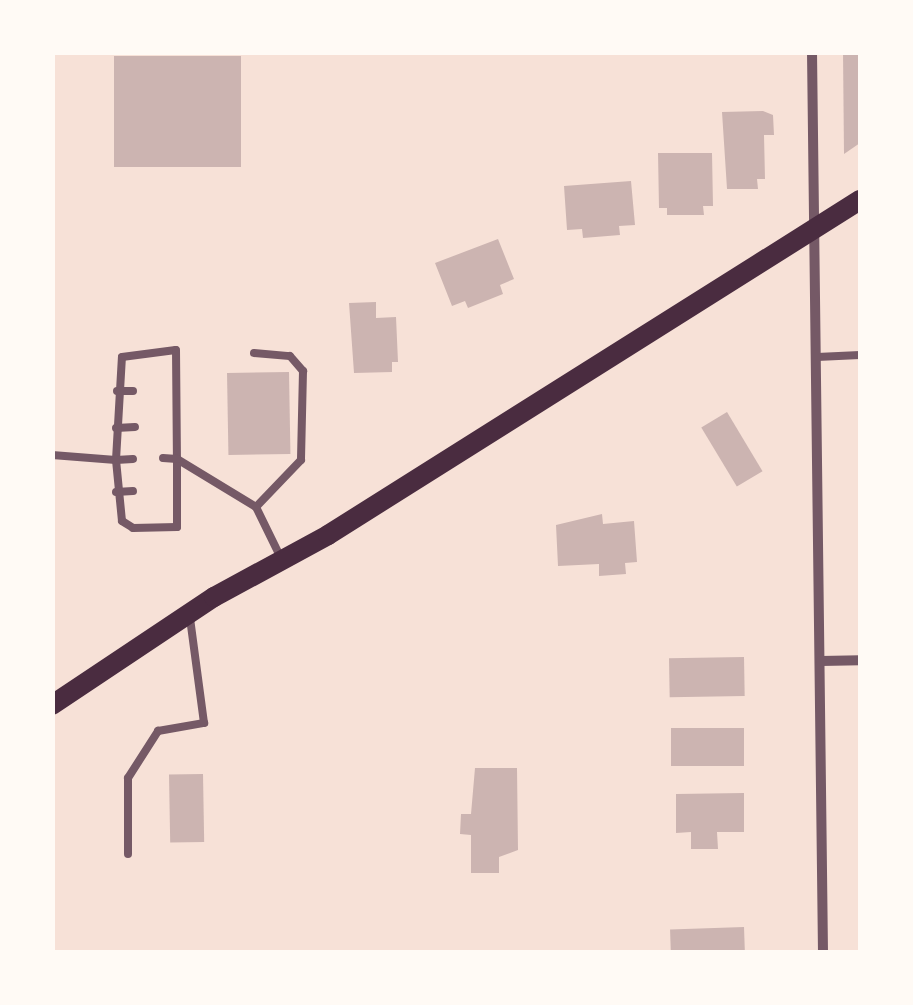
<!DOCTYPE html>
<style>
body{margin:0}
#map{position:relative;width:913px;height:1005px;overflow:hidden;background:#f7e1d7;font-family:"Times New Roman",serif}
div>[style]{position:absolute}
.building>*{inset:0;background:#ccb4b1;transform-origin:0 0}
.service>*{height:8px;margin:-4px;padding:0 4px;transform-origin:4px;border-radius:4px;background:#755966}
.minor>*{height:10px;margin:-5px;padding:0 5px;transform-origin:5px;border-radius:5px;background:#755966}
.secondary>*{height:20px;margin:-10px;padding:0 10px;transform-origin:10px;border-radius:10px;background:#4a2c40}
span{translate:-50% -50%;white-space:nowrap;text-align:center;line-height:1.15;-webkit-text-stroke:10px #fffaf5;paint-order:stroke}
.frame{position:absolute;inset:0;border:55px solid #fffaf5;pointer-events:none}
</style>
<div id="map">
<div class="building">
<i style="clip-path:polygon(843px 52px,860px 52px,860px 143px,844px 154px)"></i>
<i style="left:114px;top:56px;width:127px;height:111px"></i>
<i style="clip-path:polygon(763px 111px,773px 115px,774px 135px,764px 135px,765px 179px,757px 179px,758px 189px,727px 189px,722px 112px)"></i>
<i style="clip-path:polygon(658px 153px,712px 153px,713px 206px,703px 206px,704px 215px,667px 215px,667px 208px,659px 208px)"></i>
<i style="clip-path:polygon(631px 181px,635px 225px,619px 226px,620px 235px,583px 238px,582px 229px,567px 230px,564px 186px)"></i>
<i style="clip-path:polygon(498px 239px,514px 279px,500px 285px,503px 294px,468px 308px,465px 301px,452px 306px,435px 263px)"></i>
<i style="clip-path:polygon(376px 302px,376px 318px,396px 317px,398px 362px,392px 362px,392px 372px,354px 373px,349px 303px)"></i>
<i style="left:289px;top:372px;width:82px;height:62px;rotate:89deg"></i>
<i style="left:727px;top:412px;width:69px;height:30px;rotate:59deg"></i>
<i style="clip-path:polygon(602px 514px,603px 524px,634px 521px,637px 562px,625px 563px,626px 574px,599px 576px,599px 564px,558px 566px,556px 525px)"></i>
<i style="left:744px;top:657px;width:39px;height:75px;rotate:89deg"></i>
<i style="left:671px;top:728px;width:73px;height:38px"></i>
<i style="clip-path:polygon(475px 768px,517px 768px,518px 850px,499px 857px,499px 873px,471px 873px,471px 835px,460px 834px,461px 814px,471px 814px)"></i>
<i style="left:203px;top:774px;width:68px;height:34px;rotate:89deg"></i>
<i style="clip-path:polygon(744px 793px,744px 832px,717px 832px,718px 849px,691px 849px,691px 832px,676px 833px,676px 794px)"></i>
<i style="left:744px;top:927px;width:25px;height:74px;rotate:88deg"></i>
</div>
<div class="service">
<i style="left:254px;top:353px;width:36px;rotate:5deg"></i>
<i style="left:290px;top:356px;width:20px;rotate:49deg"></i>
<i style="left:303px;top:371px;width:89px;rotate:91.3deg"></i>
<i style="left:301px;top:460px;width:65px;rotate:133.8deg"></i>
<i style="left:817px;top:357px;width:43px;rotate:-2.7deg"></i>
<i style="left:117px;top:391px;width:16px"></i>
<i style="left:116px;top:428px;width:19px;rotate:-3deg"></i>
<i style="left:52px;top:455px;width:64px;rotate:4.5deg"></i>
<i style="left:116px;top:460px;width:103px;rotate:-86.7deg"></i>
<i style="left:122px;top:357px;width:54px;rotate:-7.4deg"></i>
<i style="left:176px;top:350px;width:109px;rotate:89.5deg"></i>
<i style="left:177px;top:459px;width:92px;rotate:31.3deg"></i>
<i style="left:256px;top:507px;width:55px;rotate:63.9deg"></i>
<i style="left:133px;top:459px;width:17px;rotate:177deg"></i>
<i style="left:116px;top:460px;width:61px;rotate:84.4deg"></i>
<i style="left:122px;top:521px;width:13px;rotate:32deg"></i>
<i style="left:133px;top:528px;width:44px;rotate:-1.3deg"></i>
<i style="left:177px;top:527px;width:68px;rotate:-90deg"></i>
<i style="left:177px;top:459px;width:14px;rotate:-176deg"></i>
<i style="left:116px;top:492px;width:17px;rotate:-3deg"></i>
<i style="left:128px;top:854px;width:76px;rotate:-90deg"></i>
<i style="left:128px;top:778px;width:56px;rotate:-57.4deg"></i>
<i style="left:158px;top:731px;width:47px;rotate:-9.9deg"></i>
<i style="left:204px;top:723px;width:106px;rotate:-97.6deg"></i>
</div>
<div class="minor">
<i style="left:812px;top:52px;width:900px;rotate:89.3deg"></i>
<i style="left:821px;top:661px;width:39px;rotate:-1deg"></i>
</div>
<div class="secondary">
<i style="left:52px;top:705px;width:195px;rotate:-33.7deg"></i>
<i style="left:214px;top:597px;width:130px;rotate:-28.5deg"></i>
<i style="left:328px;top:535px;width:629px;rotate:-32.2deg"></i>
</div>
<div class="frame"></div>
</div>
